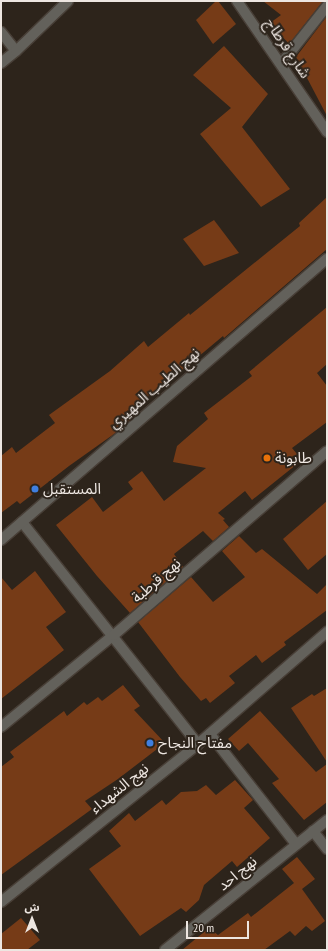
<!DOCTYPE html>
<meta charset="utf-8">
<style>
body{margin:0}
#map{position:relative;width:328px;height:951px;overflow:hidden;background:#2d241b;font-family:"PT Sans Narrow","Noto Sans Arabic",sans-serif}
div>[style]{position:absolute}
.building>*{inset:0;background:#763b17}
.roads{filter:drop-shadow(1px 0 #483f37) drop-shadow(-1px 0 #483f37) drop-shadow(0 1px #483f37) drop-shadow(0 -1px #483f37)}
.minor>*{height:10px;margin:-5px;padding:0 5px;transform-origin:5px;border-radius:5px;background:#63615b}
.dots>*{width:11px;height:11px;translate:-50% -50%;box-sizing:border-box;border:2px solid #2d241b;border-radius:50%}
span{translate:-50% -50%;white-space:nowrap;text-align:center;line-height:1.15;-webkit-text-stroke:4px #2d241b;paint-order:stroke}
.street-label{font-size:15px;color:#ede6e1}
.poi-label{font-size:15px;color:#ede6e1}
.left{translate:0 -50%;text-align:left}
.frame{position:absolute;inset:0;border:2px solid #ede6e1;pointer-events:none}
.north{position:absolute;left:12px;top:899px;width:40px;height:40px;-webkit-text-stroke:3px #2d241b;paint-order:stroke;rotate:0deg;font-size:11px;font-weight:700;line-height:16px;text-align:center;color:#ede6e1}
.north::after{content:'';display:block;margin:auto;width:14px;height:18px;background:#ede6e1;clip-path:polygon(50% 0,100% 100%,50% 72%,0 100%)}
.scale{position:absolute;left:186px;top:921px;width:63px;height:18px;box-sizing:border-box;border:2px solid #ede6e1;border-top:0;padding-left:5px;font-size:12px;line-height:14px;white-space:nowrap;color:#ede6e1;-webkit-text-stroke:3px #2d241b;paint-order:stroke}
</style>
<div id="map">
<div class="building">
<i style="clip-path:polygon(216px 1px,218px 1px,236px 24px,213px 44px,196px 20px)"></i>
<i style="clip-path:polygon(263px 1px,323px 1px,289px 44px,270px 23px,281px 15px)"></i>
<i style="clip-path:polygon(327px 16px,327px 116px,296px 57px)"></i>
<i style="clip-path:polygon(224px 46px,268px 94px,242px 127px,290px 189px,261px 207px,200px 134px,231px 108px,193px 75px)"></i>
<i style="clip-path:polygon(327px 197px,327px 249px,224px 338px,223px 336px,167px 383px,135px 406px,139px 412px,114px 434px,69px 466px,20px 504px,17px 501px,1px 513px,1px 456px,12px 447px,16px 453px,55px 423px,49px 415px,110px 371px,144px 341px,148px 347px,189px 313px,190px 315px,300px 226px,299px 223px)"></i>
<i style="clip-path:polygon(214px 220px,239px 253px,204px 266px,183px 239px)"></i>
<i style="clip-path:polygon(327px 307px,327px 364px,317px 373px,327px 386px,327px 422px,292px 448px,302px 460px,252px 500px,245px 491px,218px 513px,225px 519px,223px 520px,229px 527px,213px 541px,203px 531px,174px 554px,183px 567px,130px 613px,97px 576px,56px 525px,92px 497px,103px 512px,133px 489px,128px 482px,142px 471px,164px 501px,206px 468px,173px 462px,177px 446px,208px 419px,204px 413px,252px 376px,249px 372px)"></i>
<i style="clip-path:polygon(327px 501px,327px 554px,308px 570px,283px 539px)"></i>
<i style="clip-path:polygon(239px 536px,256px 553px,262px 549px,317px 594px,327px 584px,327px 610px,284px 642px,286px 645px,262px 663px,256px 655px,229px 676px,235px 683px,210px 703px,206px 698px,201px 701px,180px 677px,138px 622px,191px 577px,213px 602px,245px 577px,222px 551px)"></i>
<i style="clip-path:polygon(35px 571px,66px 612px,46px 627px,64px 650px,1px 699px,1px 577px,12px 590px)"></i>
<i style="clip-path:polygon(123px 685px,140px 706px,134px 710px,165px 743px,118px 779px,85px 801px,92px 809px,1px 875px,1px 767px,14px 757px,10px 752px,64px 711px,67px 716px,84px 702px,87px 705px,98px 697px,102px 701px)"></i>
<i style="clip-path:polygon(327px 688px,327px 762px,291px 708px,312px 694px,314px 696px)"></i>
<i style="clip-path:polygon(260px 711px,316px 772px,327px 764px,327px 802px,304px 820px,272px 783px,279px 779px,248px 743px,239px 751px,228px 739px)"></i>
<i style="clip-path:polygon(235px 780px,253px 800px,244px 808px,270px 838px,237px 867px,232px 861px,204px 885px,199px 900px,186px 912px,181px 908px,140px 936px,89px 869px,121px 846px,109px 831px,129px 813px,135px 821px,162px 800px,166px 805px,181px 792px,197px 791px,206px 785px,216px 795px)"></i>
<i style="clip-path:polygon(297px 857px,315px 879px,302px 889px,325px 921px,312px 931px,306px 926px,295px 936px,290px 931px,264px 950px,182px 950px,209px 928px,218px 935px,248px 913px,251px 917px,294px 883px,282px 869px)"></i>
<i style="clip-path:polygon(21px 918px,40px 940px,27px 950px,1px 950px,1px 934px)"></i>
</div>
<div class="roads">
<div class="minor">
<i style="left:237px;top:1px;width:159px;rotate:55.5deg"></i>
<i style="left:1px;top:32px;width:24px;rotate:52deg"></i>
<i style="left:1px;top:63px;width:19px;rotate:-39deg"></i>
<i style="left:16px;top:51px;width:72px;rotate:-43.9deg"></i>
<i style="left:281px;top:64px;width:74px;rotate:-51.6deg"></i>
<i style="left:22px;top:522px;width:283px;rotate:51.6deg"></i>
<i style="left:1px;top:540px;width:430px;rotate:-40.8deg"></i>
<i style="left:1px;top:727px;width:146px;rotate:-39.2deg"></i>
<i style="left:114px;top:635px;width:281px;rotate:-40.8deg"></i>
<i style="left:210px;top:734px;width:140px;rotate:52deg"></i>
<i style="left:313px;top:831px;width:23px;rotate:52deg"></i>
<i style="left:1px;top:902px;width:253px;rotate:-38.7deg"></i>
<i style="left:198px;top:744px;width:171px;rotate:-41deg"></i>
<i style="left:165px;top:950px;width:208px;rotate:-38.7deg"></i>
</div>
</div>
<div class="dots">
<i style="left:267px;top:458px;background:#e8710a"></i>
<i style="left:35px;top:489px;background:#3f7fe0"></i>
<i style="left:150px;top:743px;background:#3f7fe0"></i>
</div>
<div class="street-label">
<span style="left:288px;top:48px;rotate:56deg">شارع قرطاج</span>
<span style="left:154px;top:388px;rotate:-41deg">نهج الطيب المهيري</span>
<span style="left:156px;top:580px;rotate:-41deg">نهج قرطبة</span>
<span style="left:119px;top:788px;rotate:-39deg">نهج الشهداء</span>
<span style="left:237px;top:873px;rotate:-39deg">نهج احد</span>
</div>
<div class="poi-label">
<span class="left" style="left:275px;top:458px">طابونة</span>
<span class="left" style="left:43px;top:489px">المستقبل</span>
<span class="left" style="left:158px;top:743px">مفتاح النجاح</span>
</div>
<div class="frame"></div>
<div class="north">ش</div>
<div class="scale">20 m</div>
</div>
